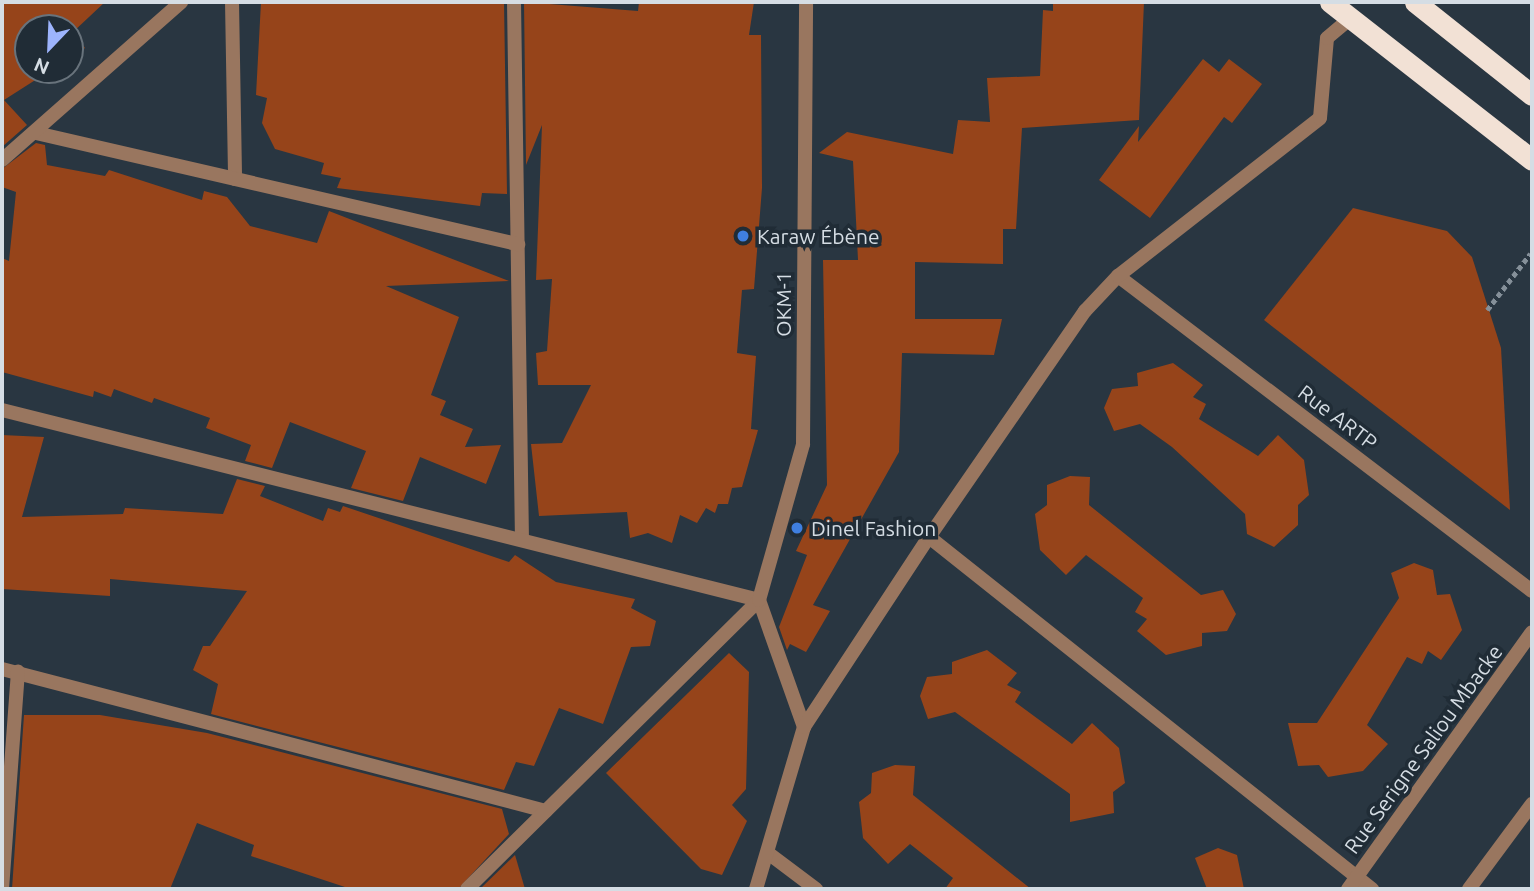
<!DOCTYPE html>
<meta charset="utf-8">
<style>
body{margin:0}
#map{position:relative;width:1534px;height:891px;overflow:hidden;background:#293641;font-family:Ubuntu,sans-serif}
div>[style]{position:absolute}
.building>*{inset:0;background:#96441a}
.path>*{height:4.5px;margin-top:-2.25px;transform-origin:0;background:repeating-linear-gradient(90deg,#859099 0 5px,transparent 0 8.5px)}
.street>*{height:14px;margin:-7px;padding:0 7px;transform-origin:7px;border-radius:7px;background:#99765f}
.highway>*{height:21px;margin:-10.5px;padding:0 10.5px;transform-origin:10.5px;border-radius:10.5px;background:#f2e1d5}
.dots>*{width:19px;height:19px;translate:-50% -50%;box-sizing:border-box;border:4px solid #202c36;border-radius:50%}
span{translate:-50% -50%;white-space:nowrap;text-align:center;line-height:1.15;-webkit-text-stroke:7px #202c36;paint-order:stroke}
.poi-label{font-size:21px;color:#d5dde4}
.left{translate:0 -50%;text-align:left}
.street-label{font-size:21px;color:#d5dde4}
.frame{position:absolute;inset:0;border:4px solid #d5dde4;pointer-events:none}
.north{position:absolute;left:14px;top:14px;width:70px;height:70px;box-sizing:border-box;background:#202c36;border:2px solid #68737c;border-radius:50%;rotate:203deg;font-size:19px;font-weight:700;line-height:28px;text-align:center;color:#d5dde4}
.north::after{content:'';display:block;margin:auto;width:24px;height:32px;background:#9db4fd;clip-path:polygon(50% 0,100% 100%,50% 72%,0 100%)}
</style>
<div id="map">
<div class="building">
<i style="clip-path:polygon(2px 2px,105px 2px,73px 32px,85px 48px,70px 58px,70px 28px,28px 28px,28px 70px,51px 70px,4px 100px,27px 125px,2px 147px)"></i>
<i style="clip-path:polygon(261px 2px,504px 2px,507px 194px,482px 193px,480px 206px,337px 188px,341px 178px,321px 174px,324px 163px,275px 149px,262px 123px,267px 98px,256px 95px)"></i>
<i style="clip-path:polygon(524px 2px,638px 11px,639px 2px,754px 2px,749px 35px,761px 35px,762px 188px,754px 289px,742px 290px,737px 353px,756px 356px,751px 429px,758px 430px,742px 487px,732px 488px,728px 504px,718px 504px,715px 513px,706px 508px,697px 523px,680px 515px,672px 543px,648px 533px,630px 538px,627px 512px,539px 516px,531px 444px,562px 443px,591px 385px,538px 385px,536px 353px,547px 351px,552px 279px,536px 280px,542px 125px,526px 165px)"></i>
<i style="clip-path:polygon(1053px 2px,1144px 2px,1139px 120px,1022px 128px,1016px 229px,1003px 229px,1003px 264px,915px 262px,915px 319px,1002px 319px,994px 355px,902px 353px,899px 452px,813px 605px,830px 611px,806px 652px,790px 644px,787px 650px,779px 627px,807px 555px,796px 551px,827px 485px,823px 260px,858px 260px,853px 161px,819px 153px,847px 132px,953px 154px,958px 120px,990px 122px,987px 78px,1040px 76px,1043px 10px,1053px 11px)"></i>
<i style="clip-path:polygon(1203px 59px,1219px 72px,1229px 59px,1262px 84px,1232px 123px,1224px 117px,1150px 218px,1099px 180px,1139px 126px,1138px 142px)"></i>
<i style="clip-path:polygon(36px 143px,45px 145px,47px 165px,105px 176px,109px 170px,202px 200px,204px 191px,227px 197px,250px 226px,317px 243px,329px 211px,509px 281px,386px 286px,459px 317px,431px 395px,446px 401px,440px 415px,473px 429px,465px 447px,501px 445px,486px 484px,420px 457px,403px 501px,351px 488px,366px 451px,290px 422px,272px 468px,245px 461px,251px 445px,206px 428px,210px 418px,154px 398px,152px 403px,114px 389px,111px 397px,94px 391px,93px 397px,2px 372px,2px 258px,9px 261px,16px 192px,2px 187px,2px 169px)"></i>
<i style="clip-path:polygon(1353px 208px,1447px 231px,1472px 257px,1501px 348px,1510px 510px,1264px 320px)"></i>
<i style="clip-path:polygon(1173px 363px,1203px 385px,1193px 397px,1206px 404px,1199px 419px,1258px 456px,1278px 435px,1304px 460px,1309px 495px,1298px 505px,1298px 525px,1274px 547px,1247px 534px,1245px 514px,1172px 447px,1140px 424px,1114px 431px,1104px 408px,1112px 389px,1138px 386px,1137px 373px)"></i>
<i style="clip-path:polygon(2px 435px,44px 437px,22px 517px,123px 514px,125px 508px,223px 514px,237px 479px,265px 486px,260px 496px,323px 521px,328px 508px,340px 512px,343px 506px,509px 562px,515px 555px,556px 582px,635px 599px,631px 608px,656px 621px,650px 646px,631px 647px,603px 724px,559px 708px,534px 766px,516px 762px,504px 790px,211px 714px,218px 684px,193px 670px,203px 646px,210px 646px,247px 591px,110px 579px,110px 596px,2px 589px)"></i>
<i style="clip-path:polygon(1070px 476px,1090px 477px,1089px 505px,1201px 595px,1223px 590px,1236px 614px,1227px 631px,1202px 633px,1202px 646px,1166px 655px,1137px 631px,1147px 619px,1135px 612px,1143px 598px,1086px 555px,1066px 575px,1040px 550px,1035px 514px,1047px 505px,1047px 485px)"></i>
<i style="clip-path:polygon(1414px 563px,1433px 570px,1437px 595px,1450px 594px,1462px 630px,1441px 660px,1428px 651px,1422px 664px,1407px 657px,1367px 725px,1388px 744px,1363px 771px,1328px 777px,1319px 765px,1298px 766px,1288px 723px,1317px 723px,1399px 598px,1391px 573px)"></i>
<i style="clip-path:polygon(987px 650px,1017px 673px,1007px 685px,1021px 692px,1015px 702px,1072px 744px,1092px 723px,1119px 748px,1125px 783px,1113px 792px,1114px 813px,1070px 822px,1070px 794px,955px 712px,928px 719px,920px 696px,927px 677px,952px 674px,952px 662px)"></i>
<i style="clip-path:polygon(729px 653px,749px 672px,746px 789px,732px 805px,747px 821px,722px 875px,701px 869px,606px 773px)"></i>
<i style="clip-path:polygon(24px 715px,100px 715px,207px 733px,502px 809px,509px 834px,458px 889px,351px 889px,251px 856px,254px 845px,197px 823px,170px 889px,12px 889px)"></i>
<i style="clip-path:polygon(895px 765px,915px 766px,913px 795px,1031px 889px,945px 889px,953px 878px,910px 844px,888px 864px,863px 838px,859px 802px,871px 793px,872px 773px)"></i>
<i style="clip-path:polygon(1218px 848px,1237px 855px,1244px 889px,1207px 889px,1195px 858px)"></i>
<i style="clip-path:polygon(515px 855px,525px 889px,480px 889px)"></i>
</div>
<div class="path">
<i style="left:1487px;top:310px;width:71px;rotate:-52.5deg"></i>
</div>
<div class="street">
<i style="left:232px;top:2px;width:177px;rotate:89deg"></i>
<i style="left:514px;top:2px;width:537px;rotate:89.15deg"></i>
<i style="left:36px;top:133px;width:495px;rotate:13deg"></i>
<i style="left:2px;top:160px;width:239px;rotate:-41.4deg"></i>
<i style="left:1118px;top:276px;width:520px;rotate:37.27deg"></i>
<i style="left:2px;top:410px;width:780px;rotate:14.09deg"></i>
<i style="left:929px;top:537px;width:566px;rotate:38.47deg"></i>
<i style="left:759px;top:600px;width:135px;rotate:70.5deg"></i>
<i style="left:2px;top:669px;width:562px;rotate:14.63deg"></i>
<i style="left:768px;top:853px;width:60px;rotate:36.9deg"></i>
<i style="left:2px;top:889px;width:218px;rotate:-85.8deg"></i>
<i style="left:467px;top:889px;width:411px;rotate:-44.7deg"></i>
<i style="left:759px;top:600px;width:162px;rotate:-74.2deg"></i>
<i style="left:803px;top:444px;width:442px;rotate:-89.6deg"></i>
<i style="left:756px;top:889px;width:169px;rotate:-73.5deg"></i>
<i style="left:804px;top:727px;width:227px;rotate:-56.7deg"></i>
<i style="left:929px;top:537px;width:275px;rotate:-55.4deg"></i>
<i style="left:1085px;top:311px;width:48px;rotate:-46.7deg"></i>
<i style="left:1118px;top:276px;width:256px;rotate:-38deg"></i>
<i style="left:1320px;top:118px;width:80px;rotate:-85deg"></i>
<i style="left:1327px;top:38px;width:30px;rotate:-40deg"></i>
<i style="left:1348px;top:889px;width:316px;rotate:-54.4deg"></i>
<i style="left:1469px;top:889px;width:106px;rotate:-53.5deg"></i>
</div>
<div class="highway">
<i style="left:1330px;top:2px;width:256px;rotate:38deg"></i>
<i style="left:1415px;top:2px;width:149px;rotate:38.5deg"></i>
</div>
<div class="dots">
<i style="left:743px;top:236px;background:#3f7fe0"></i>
<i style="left:797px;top:528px;background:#3f7fe0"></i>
</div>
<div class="poi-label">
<span class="left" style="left:757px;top:236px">Karaw Ébène</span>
<span class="left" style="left:811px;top:528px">Dinel Fashion</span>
</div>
<div class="street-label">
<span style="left:783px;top:304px;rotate:-90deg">OKM-1</span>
<span style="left:1338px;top:417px;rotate:37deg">Rue ARTP</span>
<span style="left:1423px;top:749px;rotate:-54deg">Rue Serigne Saliou Mbacke</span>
</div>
<div class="frame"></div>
<div class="north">N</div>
</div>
